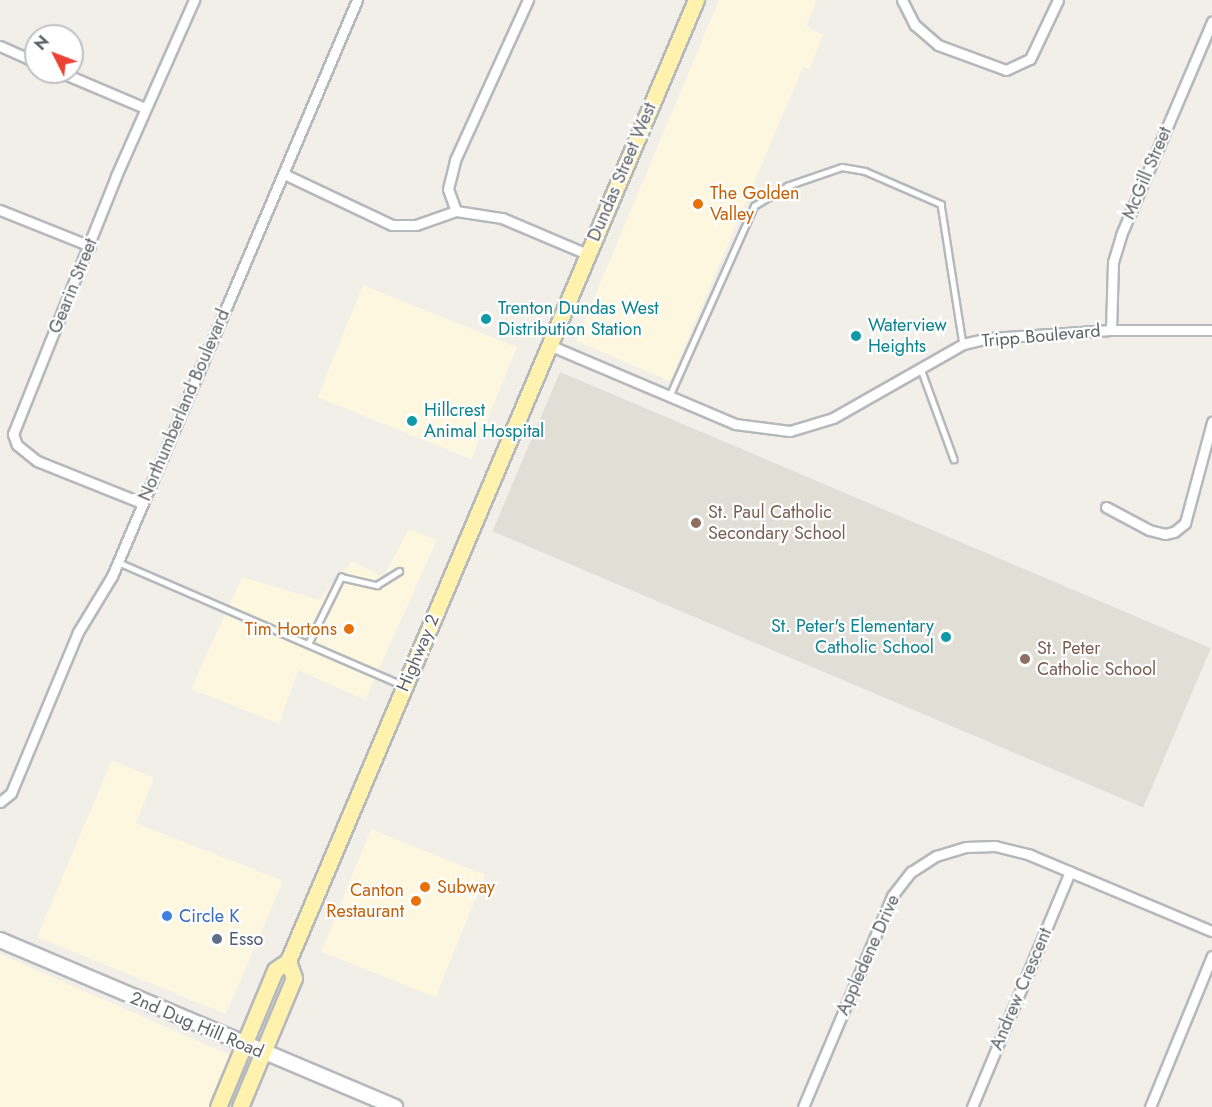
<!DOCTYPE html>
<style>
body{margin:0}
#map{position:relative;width:1212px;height:1107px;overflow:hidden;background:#f1efe8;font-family:Jost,sans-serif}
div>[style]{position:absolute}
.commercial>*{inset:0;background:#fef7e0;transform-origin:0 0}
.education>*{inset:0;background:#e1ded6;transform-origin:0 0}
.roads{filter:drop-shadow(2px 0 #b5b8bc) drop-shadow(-2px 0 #b5b8bc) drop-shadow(0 2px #b5b8bc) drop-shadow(0 -2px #b5b8bc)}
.lane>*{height:4.5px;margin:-2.25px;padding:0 2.25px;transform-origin:2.25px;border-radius:2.25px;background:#fff}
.street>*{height:9px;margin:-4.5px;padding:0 4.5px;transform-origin:4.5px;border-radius:4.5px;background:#fff}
.secondary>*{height:14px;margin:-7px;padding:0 7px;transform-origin:7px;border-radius:7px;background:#fff}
.primary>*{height:15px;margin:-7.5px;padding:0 7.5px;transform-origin:7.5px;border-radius:7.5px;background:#fff2af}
.dots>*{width:16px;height:16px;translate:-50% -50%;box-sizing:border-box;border:3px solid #fff;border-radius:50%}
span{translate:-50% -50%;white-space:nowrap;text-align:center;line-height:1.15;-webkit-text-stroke:4.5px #fff;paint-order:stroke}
.street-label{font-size:18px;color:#5f6368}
.food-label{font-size:18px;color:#c56008}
.left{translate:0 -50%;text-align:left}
.right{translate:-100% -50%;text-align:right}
.culture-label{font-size:18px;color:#0d838f}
.education-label{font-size:18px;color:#785e54}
.shop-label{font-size:18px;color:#366cbe}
.service-label{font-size:18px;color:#4e5e75}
.north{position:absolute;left:24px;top:24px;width:60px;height:60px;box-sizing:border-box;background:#fff;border:2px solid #bfc1c3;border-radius:50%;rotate:312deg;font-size:16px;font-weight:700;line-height:24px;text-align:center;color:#5f6368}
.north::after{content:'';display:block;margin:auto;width:21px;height:27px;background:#ea4335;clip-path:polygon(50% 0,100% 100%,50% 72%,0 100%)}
</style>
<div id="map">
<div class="commercial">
<i style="clip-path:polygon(719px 0,817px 0,806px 26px,823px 35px,809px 69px,803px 67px,670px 381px,576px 341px)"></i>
<i style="left:363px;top:285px;width:166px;height:121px;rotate:22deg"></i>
<i style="clip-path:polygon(409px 529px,437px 540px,365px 700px,298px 670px,279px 724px,191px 689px,242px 577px,319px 600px,352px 561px,383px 577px)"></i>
<i style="clip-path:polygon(112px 760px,154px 778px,136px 823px,283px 881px,226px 1014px,37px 937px)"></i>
<i style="left:371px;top:829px;width:123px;height:132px;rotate:22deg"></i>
<i style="clip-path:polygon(0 954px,232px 1056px,210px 1107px,0 1107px)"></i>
</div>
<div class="education">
<i style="left:560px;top:372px;width:707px;height:173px;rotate:23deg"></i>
</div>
<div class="roads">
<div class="lane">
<i style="left:921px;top:369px;width:96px;rotate:69.9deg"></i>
<i style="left:669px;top:397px;width:209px;rotate:-66deg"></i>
<i style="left:754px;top:206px;width:39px;rotate:-31deg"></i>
<i style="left:787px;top:186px;width:58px;rotate:-19.1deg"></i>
<i style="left:842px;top:167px;width:23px;rotate:10deg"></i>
<i style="left:865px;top:171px;width:83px;rotate:23.5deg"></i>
<i style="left:941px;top:204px;width:142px;rotate:81.1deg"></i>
<i style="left:118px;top:562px;width:309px;rotate:23.4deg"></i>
<i style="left:308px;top:644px;width:75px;rotate:-63.8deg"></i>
<i style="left:341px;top:577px;width:37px;rotate:13deg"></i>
<i style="left:377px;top:585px;width:26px;rotate:-32deg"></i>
</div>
<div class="street">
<i style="left:902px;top:0;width:28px;rotate:63deg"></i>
<i style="left:915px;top:25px;width:30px;rotate:41deg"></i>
<i style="left:938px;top:45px;width:72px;rotate:20.2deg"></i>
<i style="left:1006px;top:70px;width:26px;rotate:-25deg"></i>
<i style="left:1030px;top:59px;width:65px;rotate:-64.6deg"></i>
<i style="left:0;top:46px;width:39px;rotate:24deg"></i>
<i style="left:60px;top:72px;width:92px;rotate:23deg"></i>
<i style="left:284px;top:174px;width:119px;rotate:25.3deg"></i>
<i style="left:392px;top:225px;width:24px"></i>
<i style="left:416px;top:225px;width:42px;rotate:-19.3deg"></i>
<i style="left:456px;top:211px;width:47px;rotate:8.7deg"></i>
<i style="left:502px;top:218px;width:92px;rotate:23deg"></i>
<i style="left:0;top:210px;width:97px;rotate:21.8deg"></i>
<i style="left:456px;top:211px;width:23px;rotate:-110deg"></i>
<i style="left:448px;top:189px;width:30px;rotate:-76deg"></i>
<i style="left:455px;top:160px;width:176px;rotate:-65.5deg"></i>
<i style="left:1111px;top:330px;width:68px;rotate:-88.3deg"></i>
<i style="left:1113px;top:262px;width:28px;rotate:-73deg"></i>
<i style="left:1121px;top:235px;width:232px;rotate:-66.9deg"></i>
<i style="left:549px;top:345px;width:202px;rotate:23deg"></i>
<i style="left:735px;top:424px;width:55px;rotate:7.3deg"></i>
<i style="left:790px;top:431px;width:45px;rotate:-16.8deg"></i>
<i style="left:833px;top:418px;width:150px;rotate:-29.6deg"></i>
<i style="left:963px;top:344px;width:28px;rotate:-13deg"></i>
<i style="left:990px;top:338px;width:121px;rotate:-3.8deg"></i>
<i style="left:1111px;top:330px;width:101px"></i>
<i style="left:142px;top:503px;width:113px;rotate:-158.2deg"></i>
<i style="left:37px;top:461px;width:26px;rotate:-141deg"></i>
<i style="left:17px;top:445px;width:12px;rotate:-110deg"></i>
<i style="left:13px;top:434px;width:278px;rotate:-68.2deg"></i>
<i style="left:116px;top:176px;width:193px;rotate:-66.1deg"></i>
<i style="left:1106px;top:507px;width:49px;rotate:28.1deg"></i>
<i style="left:1149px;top:530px;width:16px;rotate:14deg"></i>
<i style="left:1165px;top:534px;width:9px;rotate:-13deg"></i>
<i style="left:1174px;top:532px;width:14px;rotate:-39deg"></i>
<i style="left:1185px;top:523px;width:105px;rotate:-75deg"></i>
<i style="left:0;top:802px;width:14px;rotate:-39deg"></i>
<i style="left:11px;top:793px;width:174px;rotate:-67.4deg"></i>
<i style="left:78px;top:632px;width:66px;rotate:-58.7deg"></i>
<i style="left:112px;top:576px;width:626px;rotate:-66.96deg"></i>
<i style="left:803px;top:1107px;width:229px;rotate:-67.1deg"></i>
<i style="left:892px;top:896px;width:31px;rotate:-52deg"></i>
<i style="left:911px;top:872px;width:30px;rotate:-33deg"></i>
<i style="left:936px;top:856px;width:31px;rotate:-17deg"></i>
<i style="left:966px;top:847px;width:29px;rotate:-2deg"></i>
<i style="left:995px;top:846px;width:36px;rotate:14deg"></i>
<i style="left:1030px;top:855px;width:197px;rotate:22.7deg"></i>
<i style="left:972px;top:1107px;width:255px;rotate:-67.4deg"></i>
<i style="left:1150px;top:1107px;width:163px;rotate:-67.7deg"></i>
</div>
<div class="secondary">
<i style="left:0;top:940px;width:429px;rotate:22.9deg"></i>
</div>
<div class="primary">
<i style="left:218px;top:1107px;width:148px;rotate:-67.4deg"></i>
<i style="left:275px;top:970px;width:16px;rotate:-35deg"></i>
<i style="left:288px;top:961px;width:1044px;rotate:-67deg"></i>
<i style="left:240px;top:1107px;width:140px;rotate:-67.3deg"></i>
<i style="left:294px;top:978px;width:18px;rotate:-109deg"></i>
</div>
</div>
<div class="dots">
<i style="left:698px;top:204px;background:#e8710a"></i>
<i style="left:486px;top:319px;background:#0f9aa8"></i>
<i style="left:856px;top:336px;background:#0f9aa8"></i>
<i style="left:412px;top:421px;background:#0f9aa8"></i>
<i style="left:696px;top:523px;background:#8d6e63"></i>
<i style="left:349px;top:629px;background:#e8710a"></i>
<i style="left:946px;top:637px;background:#0f9aa8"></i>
<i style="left:1025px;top:659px;background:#8d6e63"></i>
<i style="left:425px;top:887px;background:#e8710a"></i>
<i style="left:416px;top:901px;background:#e8710a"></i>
<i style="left:167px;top:916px;background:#3f7fe0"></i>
<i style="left:217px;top:939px;background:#5c6f8a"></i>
</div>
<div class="street-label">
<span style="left:622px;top:172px;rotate:-67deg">Dundas Street West</span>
<span style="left:1147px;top:173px;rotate:-67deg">McGill Street</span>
<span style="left:73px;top:286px;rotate:-68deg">Gearin Street</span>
<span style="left:1041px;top:336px;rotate:-5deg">Tripp Boulevard</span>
<span style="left:184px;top:405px;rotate:-67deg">Northumberland Boulevard</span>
<span style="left:418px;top:653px;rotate:-67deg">Highway 2</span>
<span style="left:868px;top:955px;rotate:-66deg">Appledene Drive</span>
<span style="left:1021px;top:989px;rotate:-67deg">Andrew Crescent</span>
<span style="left:197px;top:1025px;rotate:23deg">2nd Dug Hill Road</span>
</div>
<div class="food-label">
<span class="left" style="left:710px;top:204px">The Golden<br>Valley</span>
<span class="right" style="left:337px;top:629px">Tim Hortons</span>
<span class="left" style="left:437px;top:887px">Subway</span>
<span class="right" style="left:404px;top:901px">Canton<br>Restaurant</span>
</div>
<div class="culture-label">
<span class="left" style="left:498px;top:319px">Trenton Dundas West<br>Distribution Station</span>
<span class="left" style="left:868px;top:336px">Waterview<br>Heights</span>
<span class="left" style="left:424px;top:421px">Hillcrest<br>Animal Hospital</span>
<span class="right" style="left:934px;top:637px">St. Peter's Elementary<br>Catholic School</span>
</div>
<div class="education-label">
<span class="left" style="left:708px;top:523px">St. Paul Catholic<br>Secondary School</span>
<span class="left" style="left:1037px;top:659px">St. Peter<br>Catholic School</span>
</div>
<div class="shop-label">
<span class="left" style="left:179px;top:916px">Circle K</span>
</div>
<div class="service-label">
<span class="left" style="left:229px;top:939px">Esso</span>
</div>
<div class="north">N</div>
</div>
